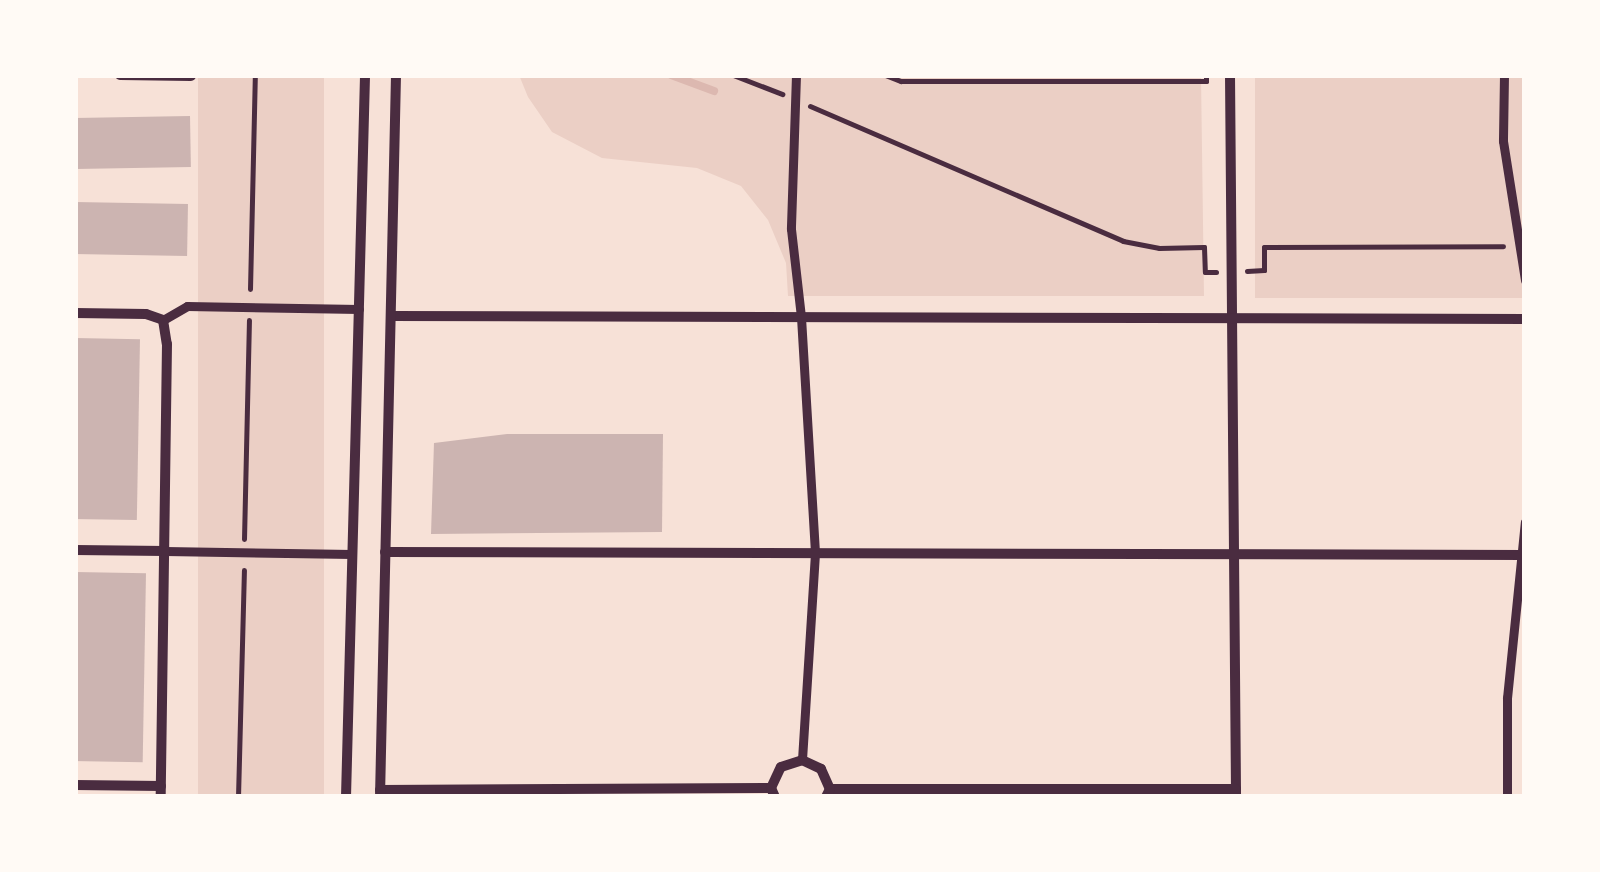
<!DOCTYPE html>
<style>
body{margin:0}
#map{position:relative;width:1600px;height:872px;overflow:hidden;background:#f7e1d7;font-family:"Noto Serif",serif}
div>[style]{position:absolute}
.green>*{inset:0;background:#ebcfc5;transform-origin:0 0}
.stream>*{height:8px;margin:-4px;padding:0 4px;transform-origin:4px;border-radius:4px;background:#dcb8b0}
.building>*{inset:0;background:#ccb4b1;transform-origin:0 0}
.path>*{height:5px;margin:-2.5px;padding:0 2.5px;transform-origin:2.5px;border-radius:2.5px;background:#4a2c40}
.pedestrian>*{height:9px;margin:-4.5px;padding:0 4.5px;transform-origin:4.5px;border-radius:4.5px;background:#4a2c40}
.minor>*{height:10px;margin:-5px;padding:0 5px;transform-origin:5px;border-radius:5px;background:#4a2c40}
span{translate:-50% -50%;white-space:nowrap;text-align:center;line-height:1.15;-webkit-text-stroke:10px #fffaf5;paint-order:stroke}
.frame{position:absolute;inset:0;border:78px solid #fffaf5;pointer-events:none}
</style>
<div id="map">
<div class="green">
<i style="left:198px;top:75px;width:126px;height:722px"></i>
<i style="clip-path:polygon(519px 75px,1201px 76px,1204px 296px,788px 296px,786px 263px,768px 220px,741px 186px,697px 168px,602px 158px,552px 132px,528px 97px)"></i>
<i style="left:1255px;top:75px;width:270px;height:223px"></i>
</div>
<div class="stream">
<i style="left:671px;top:75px;width:46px;rotate:20.4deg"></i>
</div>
<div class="building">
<i style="left:190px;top:116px;width:51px;height:115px;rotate:89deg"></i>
<i style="left:75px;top:202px;width:113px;height:52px;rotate:1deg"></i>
<i style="left:75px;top:338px;width:65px;height:181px;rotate:1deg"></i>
<i style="clip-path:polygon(507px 434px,663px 434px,662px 532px,431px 534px,434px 443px)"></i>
<i style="left:75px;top:572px;width:71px;height:189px;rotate:1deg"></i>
</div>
<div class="path">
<i style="left:733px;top:75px;width:53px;rotate:21.2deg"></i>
<i style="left:885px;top:75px;width:17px;rotate:21deg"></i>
<i style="left:901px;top:81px;width:305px"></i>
<i style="left:1206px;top:81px;width:6px;rotate:-90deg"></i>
<i style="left:810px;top:106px;width:341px;rotate:23.3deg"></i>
<i style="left:1123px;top:241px;width:37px;rotate:11deg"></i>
<i style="left:1159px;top:248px;width:45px;rotate:-1.3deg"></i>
<i style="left:1204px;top:247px;width:25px;rotate:88deg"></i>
<i style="left:1205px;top:272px;width:11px"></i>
<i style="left:1247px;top:271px;width:17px;rotate:-3deg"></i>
<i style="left:1264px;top:270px;width:23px;rotate:-90deg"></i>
<i style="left:1264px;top:247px;width:239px;rotate:-0.2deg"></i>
<i style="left:250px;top:289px;width:214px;rotate:-88.7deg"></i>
<i style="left:244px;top:539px;width:219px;rotate:-88.7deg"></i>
<i style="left:238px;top:797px;width:227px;rotate:-88.5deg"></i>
</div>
<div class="pedestrian">
<i style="left:796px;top:75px;width:154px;rotate:91.9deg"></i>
<i style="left:791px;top:229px;width:89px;rotate:83.5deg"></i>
<i style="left:801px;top:317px;width:236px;rotate:86.6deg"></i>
<i style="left:815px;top:553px;width:207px;rotate:93.6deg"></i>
<i style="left:1504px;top:75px;width:66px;rotate:90.9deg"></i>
<i style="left:1503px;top:141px;width:141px;rotate:81deg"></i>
<i style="left:163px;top:320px;width:28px;rotate:-30deg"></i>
<i style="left:187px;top:306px;width:172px;rotate:1deg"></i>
<i style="left:165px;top:551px;width:187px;rotate:0.9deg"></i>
<i style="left:1507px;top:797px;width:99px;rotate:-90deg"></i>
<i style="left:1507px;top:698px;width:177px;rotate:-84.2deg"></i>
</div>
<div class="minor">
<i style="left:120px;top:75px;width:71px;rotate:0.8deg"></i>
<i style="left:1230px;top:75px;width:722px;rotate:89.52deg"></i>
<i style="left:75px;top:313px;width:71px;rotate:0.8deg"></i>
<i style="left:146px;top:314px;width:18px;rotate:19deg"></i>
<i style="left:163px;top:320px;width:24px;rotate:81deg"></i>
<i style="left:167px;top:344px;width:453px;rotate:90.8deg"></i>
<i style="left:391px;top:316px;width:1134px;rotate:0.15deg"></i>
<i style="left:75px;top:550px;width:90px;rotate:0.6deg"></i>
<i style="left:385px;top:552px;width:1140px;rotate:0.15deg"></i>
<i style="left:75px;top:785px;width:86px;rotate:0.7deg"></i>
<i style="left:830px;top:789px;width:406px"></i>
<i style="left:380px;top:790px;width:391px;rotate:-0.3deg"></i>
<i style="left:346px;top:797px;width:722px;rotate:-88.49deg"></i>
<i style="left:380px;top:797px;width:722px;rotate:-88.73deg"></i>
<i style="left:775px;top:797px;width:10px;rotate:-114deg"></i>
<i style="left:771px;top:788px;width:23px;rotate:-65deg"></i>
<i style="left:781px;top:767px;width:22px;rotate:-18deg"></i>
<i style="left:802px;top:760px;width:21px;rotate:25deg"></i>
<i style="left:821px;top:769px;width:22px;rotate:66deg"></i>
<i style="left:830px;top:789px;width:9px;rotate:117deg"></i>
</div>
<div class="frame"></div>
</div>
